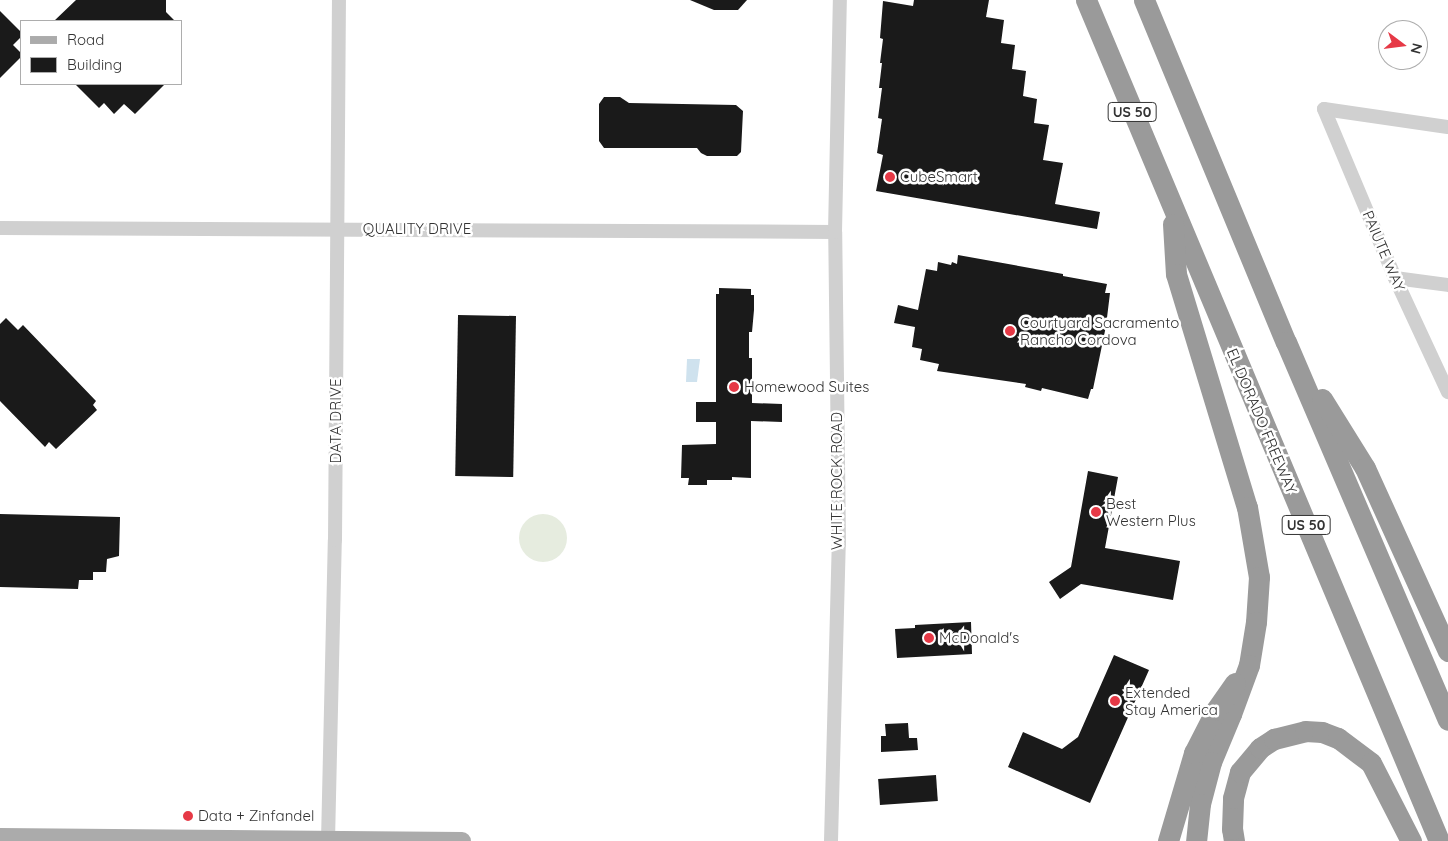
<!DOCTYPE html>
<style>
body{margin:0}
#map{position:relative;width:1448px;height:841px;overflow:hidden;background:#fff;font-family:Quicksand,sans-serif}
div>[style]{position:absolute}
.green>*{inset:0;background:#e6ecdf}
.round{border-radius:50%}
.water>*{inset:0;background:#cfe2ee}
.building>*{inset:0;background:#1a1a1a;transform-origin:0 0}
.minor>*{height:14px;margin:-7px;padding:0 7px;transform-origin:7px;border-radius:7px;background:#d0d0d0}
.major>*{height:18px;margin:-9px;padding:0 9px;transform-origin:9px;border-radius:9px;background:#ababab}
.highway>*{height:21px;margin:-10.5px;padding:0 10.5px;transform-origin:10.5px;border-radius:10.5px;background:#9a9a9a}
.dots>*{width:14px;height:14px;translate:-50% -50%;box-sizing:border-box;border:2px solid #fff;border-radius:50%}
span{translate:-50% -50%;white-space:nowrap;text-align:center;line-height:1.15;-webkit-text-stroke:5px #fff;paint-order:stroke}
.shield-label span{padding:1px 4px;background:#fff;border:1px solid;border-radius:4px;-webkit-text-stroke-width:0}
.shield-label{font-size:14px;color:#333;font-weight:700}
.poi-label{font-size:15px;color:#333}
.left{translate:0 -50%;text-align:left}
.street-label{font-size:15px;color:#333}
.legend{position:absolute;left:20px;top:20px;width:162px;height:65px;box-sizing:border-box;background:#fff;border:1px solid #adadad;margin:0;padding:6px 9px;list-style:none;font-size:15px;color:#333}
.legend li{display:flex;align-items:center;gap:10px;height:25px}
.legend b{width:25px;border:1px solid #adadad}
.north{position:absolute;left:1378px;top:20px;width:50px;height:50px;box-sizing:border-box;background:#fff;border:1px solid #adadad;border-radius:50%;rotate:105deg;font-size:14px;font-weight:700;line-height:20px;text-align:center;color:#333}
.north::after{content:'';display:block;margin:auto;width:18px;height:22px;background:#e63946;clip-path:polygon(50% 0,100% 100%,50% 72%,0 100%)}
</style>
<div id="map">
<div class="green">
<i class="round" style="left:519px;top:514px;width:48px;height:48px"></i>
</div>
<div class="water">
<i style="clip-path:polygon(687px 359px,700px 359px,697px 382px,686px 382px)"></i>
</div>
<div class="building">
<i style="clip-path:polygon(76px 0,166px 0,166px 12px,175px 21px,54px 21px)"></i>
<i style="clip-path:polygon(690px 0,747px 0,738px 10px,714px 10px)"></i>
<i style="clip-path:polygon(914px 0,989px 0,986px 17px,1004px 20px,1001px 43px,1015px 45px,1012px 69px,1026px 71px,1023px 96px,1037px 99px,1034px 123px,1049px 125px,1043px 160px,1063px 163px,1055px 204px,1100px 212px,1097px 229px,876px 191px,883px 155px,877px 153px,882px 119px,878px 118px,882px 88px,879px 88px,882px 63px,880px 63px,883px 39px,880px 38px,883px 1px,913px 6px)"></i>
<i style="clip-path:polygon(0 11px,21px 32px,21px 37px,13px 45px,21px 53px,21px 57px,0 78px)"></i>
<i style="clip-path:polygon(75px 84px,165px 84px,135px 114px,124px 104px,114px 114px,104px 103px,99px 108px)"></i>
<i style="clip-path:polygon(604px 97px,620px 97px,629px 103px,736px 105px,743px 111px,741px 152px,737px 156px,707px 156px,701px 153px,697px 148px,604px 148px,599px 141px,599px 104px)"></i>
<i style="clip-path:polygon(958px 255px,1063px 274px,1063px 276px,1107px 284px,1105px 293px,1110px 293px,1106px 326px,1093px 389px,1091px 389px,1088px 399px,1042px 388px,1041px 391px,1025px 387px,1026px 384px,937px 371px,939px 364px,920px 360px,922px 349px,912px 347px,915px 327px,894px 323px,898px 305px,918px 310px,926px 269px,937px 271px,938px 262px,951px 265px,952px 262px,957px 264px)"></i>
<i style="clip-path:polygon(719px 288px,751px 289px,751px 295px,754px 295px,754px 310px,752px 332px,749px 332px,749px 358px,752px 358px,752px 403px,782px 404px,782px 422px,751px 421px,751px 478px,732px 477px,732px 480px,707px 480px,707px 485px,688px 485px,689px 478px,681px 478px,682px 445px,716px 444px,716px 422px,696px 422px,696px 402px,716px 402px,716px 294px,719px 294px)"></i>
<i style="left:516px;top:316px;width:161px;height:58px;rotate:91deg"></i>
<i style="clip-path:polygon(6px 318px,18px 330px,23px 325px,96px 401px,93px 405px,97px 410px,56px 449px,49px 442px,45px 447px,0 401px,0 324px)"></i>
<i style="clip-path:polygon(1088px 471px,1118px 477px,1105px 548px,1180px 561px,1173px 600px,1081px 584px,1060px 599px,1049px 582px,1071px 567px)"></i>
<i style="clip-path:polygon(0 514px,120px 517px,119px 556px,107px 559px,106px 572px,93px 572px,93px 580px,79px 580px,78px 589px,0 587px)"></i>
<i style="clip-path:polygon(971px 622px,972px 654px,897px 658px,895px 629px,915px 628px,915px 625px)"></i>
<i style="clip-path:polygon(1114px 655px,1149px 670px,1090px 803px,1008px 767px,1023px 732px,1062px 749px,1078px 737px)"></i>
<i style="clip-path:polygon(908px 723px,909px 738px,917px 738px,918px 750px,881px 752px,881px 736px,886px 736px,885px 724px)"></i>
<i style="left:936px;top:775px;width:26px;height:58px;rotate:86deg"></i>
</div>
<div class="minor">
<i style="left:1324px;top:109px;width:183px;rotate:67.2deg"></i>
<i style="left:1395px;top:278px;width:126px;rotate:65.1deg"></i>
<i style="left:1324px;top:109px;width:125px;rotate:8.3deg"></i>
<i style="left:0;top:228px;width:835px;rotate:0.27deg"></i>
<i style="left:1395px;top:278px;width:53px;rotate:7.5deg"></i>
<i style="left:328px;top:841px;width:301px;rotate:-88.7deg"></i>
<i style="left:335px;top:540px;width:540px;rotate:-89.58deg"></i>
<i style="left:831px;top:841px;width:297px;rotate:-88.5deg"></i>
<i style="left:839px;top:544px;width:312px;rotate:-90.7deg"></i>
<i style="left:835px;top:232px;width:232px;rotate:-88.8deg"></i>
</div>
<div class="major">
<i style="left:0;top:837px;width:462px;rotate:0.5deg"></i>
</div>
<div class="highway">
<i style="left:1086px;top:0;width:912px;rotate:67.23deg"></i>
<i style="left:1144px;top:0;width:370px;rotate:67.5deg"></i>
<i style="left:1286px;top:342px;width:411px;rotate:66.8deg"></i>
<i style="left:1173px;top:224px;width:50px;rotate:86.6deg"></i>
<i style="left:1176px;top:274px;width:244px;rotate:73.1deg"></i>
<i style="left:1247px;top:507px;width:71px;rotate:80.3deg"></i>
<i style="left:1259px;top:577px;width:45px;rotate:93.8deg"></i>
<i style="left:1256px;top:622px;width:44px;rotate:99.2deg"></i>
<i style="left:1249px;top:665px;width:52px;rotate:110.2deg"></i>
<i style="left:1231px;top:714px;width:52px;rotate:112.6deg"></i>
<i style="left:1211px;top:762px;width:43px;rotate:104.7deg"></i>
<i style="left:1200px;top:804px;width:37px;rotate:96deg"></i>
<i style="left:1322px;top:399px;width:81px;rotate:58.1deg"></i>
<i style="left:1365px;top:468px;width:201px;rotate:65.6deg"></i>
<i style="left:1168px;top:841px;width:92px;rotate:-73.5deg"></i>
<i style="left:1194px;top:753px;width:48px;rotate:-62.9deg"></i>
<i style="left:1216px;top:710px;width:33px;rotate:-55deg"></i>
<i style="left:1234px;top:841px;width:12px;rotate:-99deg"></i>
<i style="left:1232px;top:829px;width:31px;rotate:-88deg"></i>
<i style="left:1233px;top:798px;width:27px;rotate:-75deg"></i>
<i style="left:1240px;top:772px;width:31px;rotate:-50deg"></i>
<i style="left:1260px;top:748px;width:17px;rotate:-33deg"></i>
<i style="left:1274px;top:739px;width:32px;rotate:-14deg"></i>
<i style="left:1305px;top:731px;width:17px;rotate:3deg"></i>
<i style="left:1322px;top:732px;width:17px;rotate:21deg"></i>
<i style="left:1338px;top:738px;width:41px;rotate:37.1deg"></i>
<i style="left:1371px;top:763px;width:88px;rotate:62.9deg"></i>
</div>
<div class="dots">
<i style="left:890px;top:177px;background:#e63946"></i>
<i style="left:1010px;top:331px;background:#e63946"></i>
<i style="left:734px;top:387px;background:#e63946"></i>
<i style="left:1096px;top:512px;background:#e63946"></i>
<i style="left:929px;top:638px;background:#e63946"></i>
<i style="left:1115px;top:701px;background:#e63946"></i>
<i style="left:188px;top:816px;background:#e63946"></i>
</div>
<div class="shield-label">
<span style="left:1132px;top:112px">US 50</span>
<span style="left:1306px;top:525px">US 50</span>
</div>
<div class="poi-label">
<span class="left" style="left:900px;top:177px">CubeSmart</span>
<span class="left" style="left:1020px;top:331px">Courtyard Sacramento<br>Rancho Cordova</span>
<span class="left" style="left:744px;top:387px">Homewood Suites</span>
<span class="left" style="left:1106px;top:512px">Best<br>Western Plus</span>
<span class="left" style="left:939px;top:638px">McDonald's</span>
<span class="left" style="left:1125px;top:701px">Extended<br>Stay America</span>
<span class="left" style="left:198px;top:816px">Data + Zinfandel</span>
</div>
<div class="street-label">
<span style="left:417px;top:229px">QUALITY DRIVE</span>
<span style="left:1384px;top:251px;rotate:67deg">PAIUTE WAY</span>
<span style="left:336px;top:421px;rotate:-90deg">DATA DRIVE</span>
<span style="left:1262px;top:421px;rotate:67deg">EL DORADO FREEWAY</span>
<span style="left:837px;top:481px;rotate:-90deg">WHITE ROCK ROAD</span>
</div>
<ul class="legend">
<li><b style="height:6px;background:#ababab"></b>Road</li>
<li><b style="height:14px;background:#1a1a1a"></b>Building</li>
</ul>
<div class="north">N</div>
</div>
